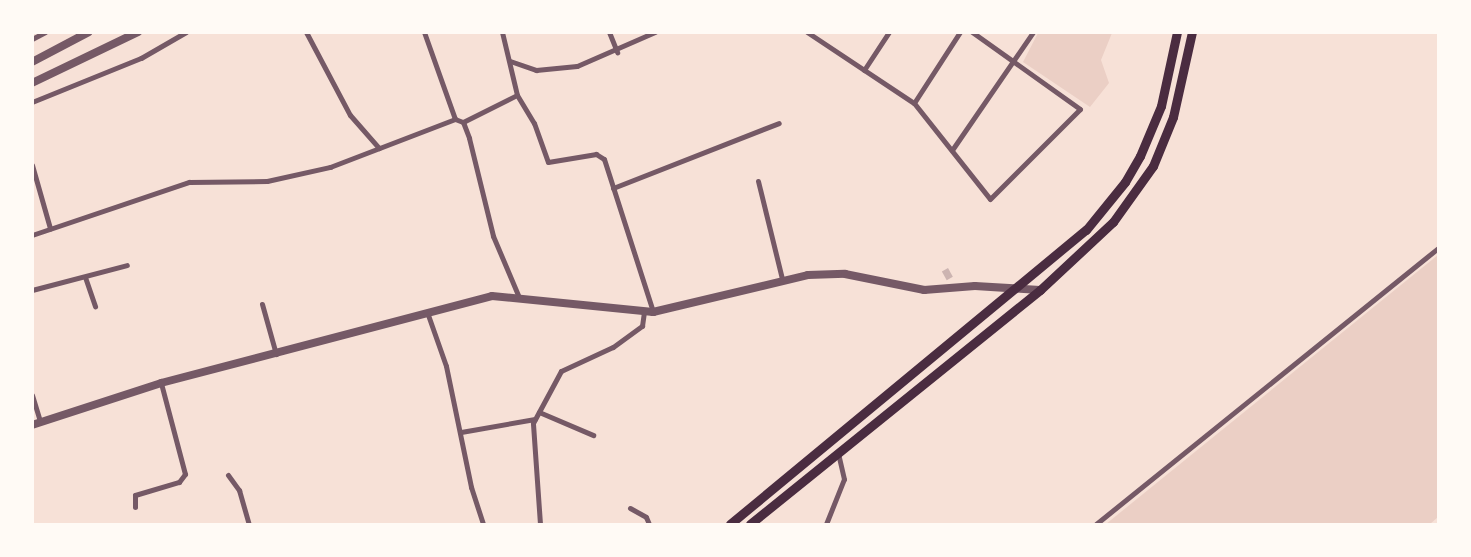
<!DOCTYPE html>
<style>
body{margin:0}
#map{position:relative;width:1471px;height:557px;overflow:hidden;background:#f7e1d7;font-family:"DM Sans",sans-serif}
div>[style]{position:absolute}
.green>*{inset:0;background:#ebcfc5}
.building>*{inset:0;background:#ccb4b1;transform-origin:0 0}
.minor>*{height:5px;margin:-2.5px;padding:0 2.5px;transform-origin:2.5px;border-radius:2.5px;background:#755966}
.tertiary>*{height:8px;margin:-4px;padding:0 4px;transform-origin:4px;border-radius:4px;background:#755966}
.primary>*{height:9px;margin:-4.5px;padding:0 4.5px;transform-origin:4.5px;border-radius:4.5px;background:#4a2c40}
span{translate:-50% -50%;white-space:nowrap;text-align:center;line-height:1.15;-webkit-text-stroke:4.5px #fffaf5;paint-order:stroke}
.frame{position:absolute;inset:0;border:34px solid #fffaf5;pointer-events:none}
</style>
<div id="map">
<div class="green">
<i style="clip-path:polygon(1038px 33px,1112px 33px,1101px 60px,1109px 83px,1090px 107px,1023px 62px)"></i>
<i style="clip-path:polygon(1438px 255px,1438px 517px,1430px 524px,1106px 524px)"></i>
</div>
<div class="building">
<i style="left:948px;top:268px;width:10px;height:7px;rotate:61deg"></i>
</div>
<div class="minor">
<i style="left:306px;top:32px;width:94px;rotate:62.1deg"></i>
<i style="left:350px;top:115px;width:44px;rotate:48.7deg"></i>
<i style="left:424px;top:32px;width:92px;rotate:70.4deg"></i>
<i style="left:609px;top:32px;width:22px;rotate:68deg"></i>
<i style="left:807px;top:32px;width:128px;rotate:33.6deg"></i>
<i style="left:914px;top:103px;width:122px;rotate:51.6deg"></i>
<i style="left:990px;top:199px;width:127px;rotate:-45deg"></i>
<i style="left:1080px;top:109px;width:133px;rotate:-144.5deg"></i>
<i style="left:32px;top:39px;width:15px;rotate:-28deg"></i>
<i style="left:510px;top:61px;width:28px;rotate:19deg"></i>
<i style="left:536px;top:70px;width:41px;rotate:-5.6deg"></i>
<i style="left:577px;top:66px;width:85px;rotate:-23.6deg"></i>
<i style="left:864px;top:70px;width:45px;rotate:-56.7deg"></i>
<i style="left:517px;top:95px;width:33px;rotate:59deg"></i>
<i style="left:534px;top:123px;width:41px;rotate:70.3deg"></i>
<i style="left:548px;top:162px;width:49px;rotate:-9.5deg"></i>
<i style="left:596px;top:154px;width:9px;rotate:32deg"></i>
<i style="left:604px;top:159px;width:161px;rotate:72.2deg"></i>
<i style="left:32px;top:102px;width:118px;rotate:-22deg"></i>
<i style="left:141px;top:58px;width:52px;rotate:-30deg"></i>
<i style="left:914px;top:103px;width:85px;rotate:-57.1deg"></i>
<i style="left:463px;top:122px;width:60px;rotate:-26.6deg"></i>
<i style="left:517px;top:95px;width:65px;rotate:-103.4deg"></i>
<i style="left:952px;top:150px;width:143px;rotate:-55.5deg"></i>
<i style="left:32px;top:165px;width:66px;rotate:74.1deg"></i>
<i style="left:758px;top:181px;width:101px;rotate:76.2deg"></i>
<i style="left:613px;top:188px;width:178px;rotate:-21.4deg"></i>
<i style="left:32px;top:235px;width:166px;rotate:-18.7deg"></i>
<i style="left:189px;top:182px;width:78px;rotate:-0.7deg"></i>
<i style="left:267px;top:181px;width:65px;rotate:-12.5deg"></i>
<i style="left:330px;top:167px;width:134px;rotate:-21deg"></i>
<i style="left:455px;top:119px;width:9px;rotate:21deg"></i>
<i style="left:463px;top:122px;width:17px;rotate:69deg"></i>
<i style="left:469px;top:138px;width:101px;rotate:76.2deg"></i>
<i style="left:493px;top:236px;width:64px;rotate:67deg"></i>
<i style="left:85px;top:277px;width:31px;rotate:71deg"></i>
<i style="left:32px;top:290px;width:98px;rotate:-14.7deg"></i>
<i style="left:262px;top:304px;width:52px;rotate:74.4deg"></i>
<i style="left:427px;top:312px;width:57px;rotate:70.6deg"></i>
<i style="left:446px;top:366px;width:124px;rotate:78.3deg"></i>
<i style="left:471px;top:487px;width:39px;rotate:72deg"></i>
<i style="left:32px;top:395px;width:28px;rotate:73deg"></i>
<i style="left:539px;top:412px;width:59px;rotate:23.1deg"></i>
<i style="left:461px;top:432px;width:75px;rotate:-10deg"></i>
<i style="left:228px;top:475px;width:19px;rotate:54deg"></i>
<i style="left:239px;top:490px;width:35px;rotate:74deg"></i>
<i style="left:135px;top:507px;width:12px;rotate:-90deg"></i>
<i style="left:135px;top:495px;width:46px;rotate:-16.5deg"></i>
<i style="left:179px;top:482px;width:10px;rotate:-53deg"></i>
<i style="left:185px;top:474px;width:94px;rotate:-104.8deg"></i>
<i style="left:630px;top:508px;width:18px;rotate:29deg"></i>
<i style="left:646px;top:517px;width:8px;rotate:67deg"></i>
<i style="left:540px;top:524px;width:101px;rotate:-94deg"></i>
<i style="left:533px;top:423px;width:59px;rotate:-61.7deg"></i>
<i style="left:561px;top:371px;width:57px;rotate:-24.8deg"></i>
<i style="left:613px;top:347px;width:36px;rotate:-36deg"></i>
<i style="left:642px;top:326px;width:14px;rotate:-82deg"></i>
<i style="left:826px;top:524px;width:48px;rotate:-68.2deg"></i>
<i style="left:844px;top:479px;width:27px;rotate:-103deg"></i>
<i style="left:1096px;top:524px;width:439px;rotate:-38.9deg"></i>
</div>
<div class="tertiary">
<i style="left:32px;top:62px;width:64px;rotate:-27.8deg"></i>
<i style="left:32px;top:83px;width:118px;rotate:-25.7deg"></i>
<i style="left:32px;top:425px;width:136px;rotate:-18deg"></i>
<i style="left:161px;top:383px;width:342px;rotate:-14.7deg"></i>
<i style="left:492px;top:296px;width:162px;rotate:5.7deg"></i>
<i style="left:653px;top:312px;width:159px;rotate:-13.4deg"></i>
<i style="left:808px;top:275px;width:37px;rotate:-2deg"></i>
<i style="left:845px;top:274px;width:81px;rotate:11.4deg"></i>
<i style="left:924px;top:290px;width:51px;rotate:-4.5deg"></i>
<i style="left:975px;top:286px;width:65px;rotate:3.5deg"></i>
</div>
<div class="primary">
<i style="left:730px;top:524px;width:462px;rotate:-39.6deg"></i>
<i style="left:1086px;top:230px;width:62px;rotate:-50.9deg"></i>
<i style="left:1125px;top:182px;width:30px;rotate:-60deg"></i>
<i style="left:1140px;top:156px;width:54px;rotate:-67.2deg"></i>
<i style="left:1161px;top:106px;width:76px;rotate:-77.8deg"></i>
<i style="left:750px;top:524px;width:373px;rotate:-38.9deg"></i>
<i style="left:1040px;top:290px;width:100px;rotate:-43deg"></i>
<i style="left:1113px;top:222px;width:69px;rotate:-54.5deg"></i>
<i style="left:1153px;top:166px;width:53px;rotate:-67.8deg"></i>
<i style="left:1173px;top:117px;width:87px;rotate:-77.4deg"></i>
</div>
<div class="frame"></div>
</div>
